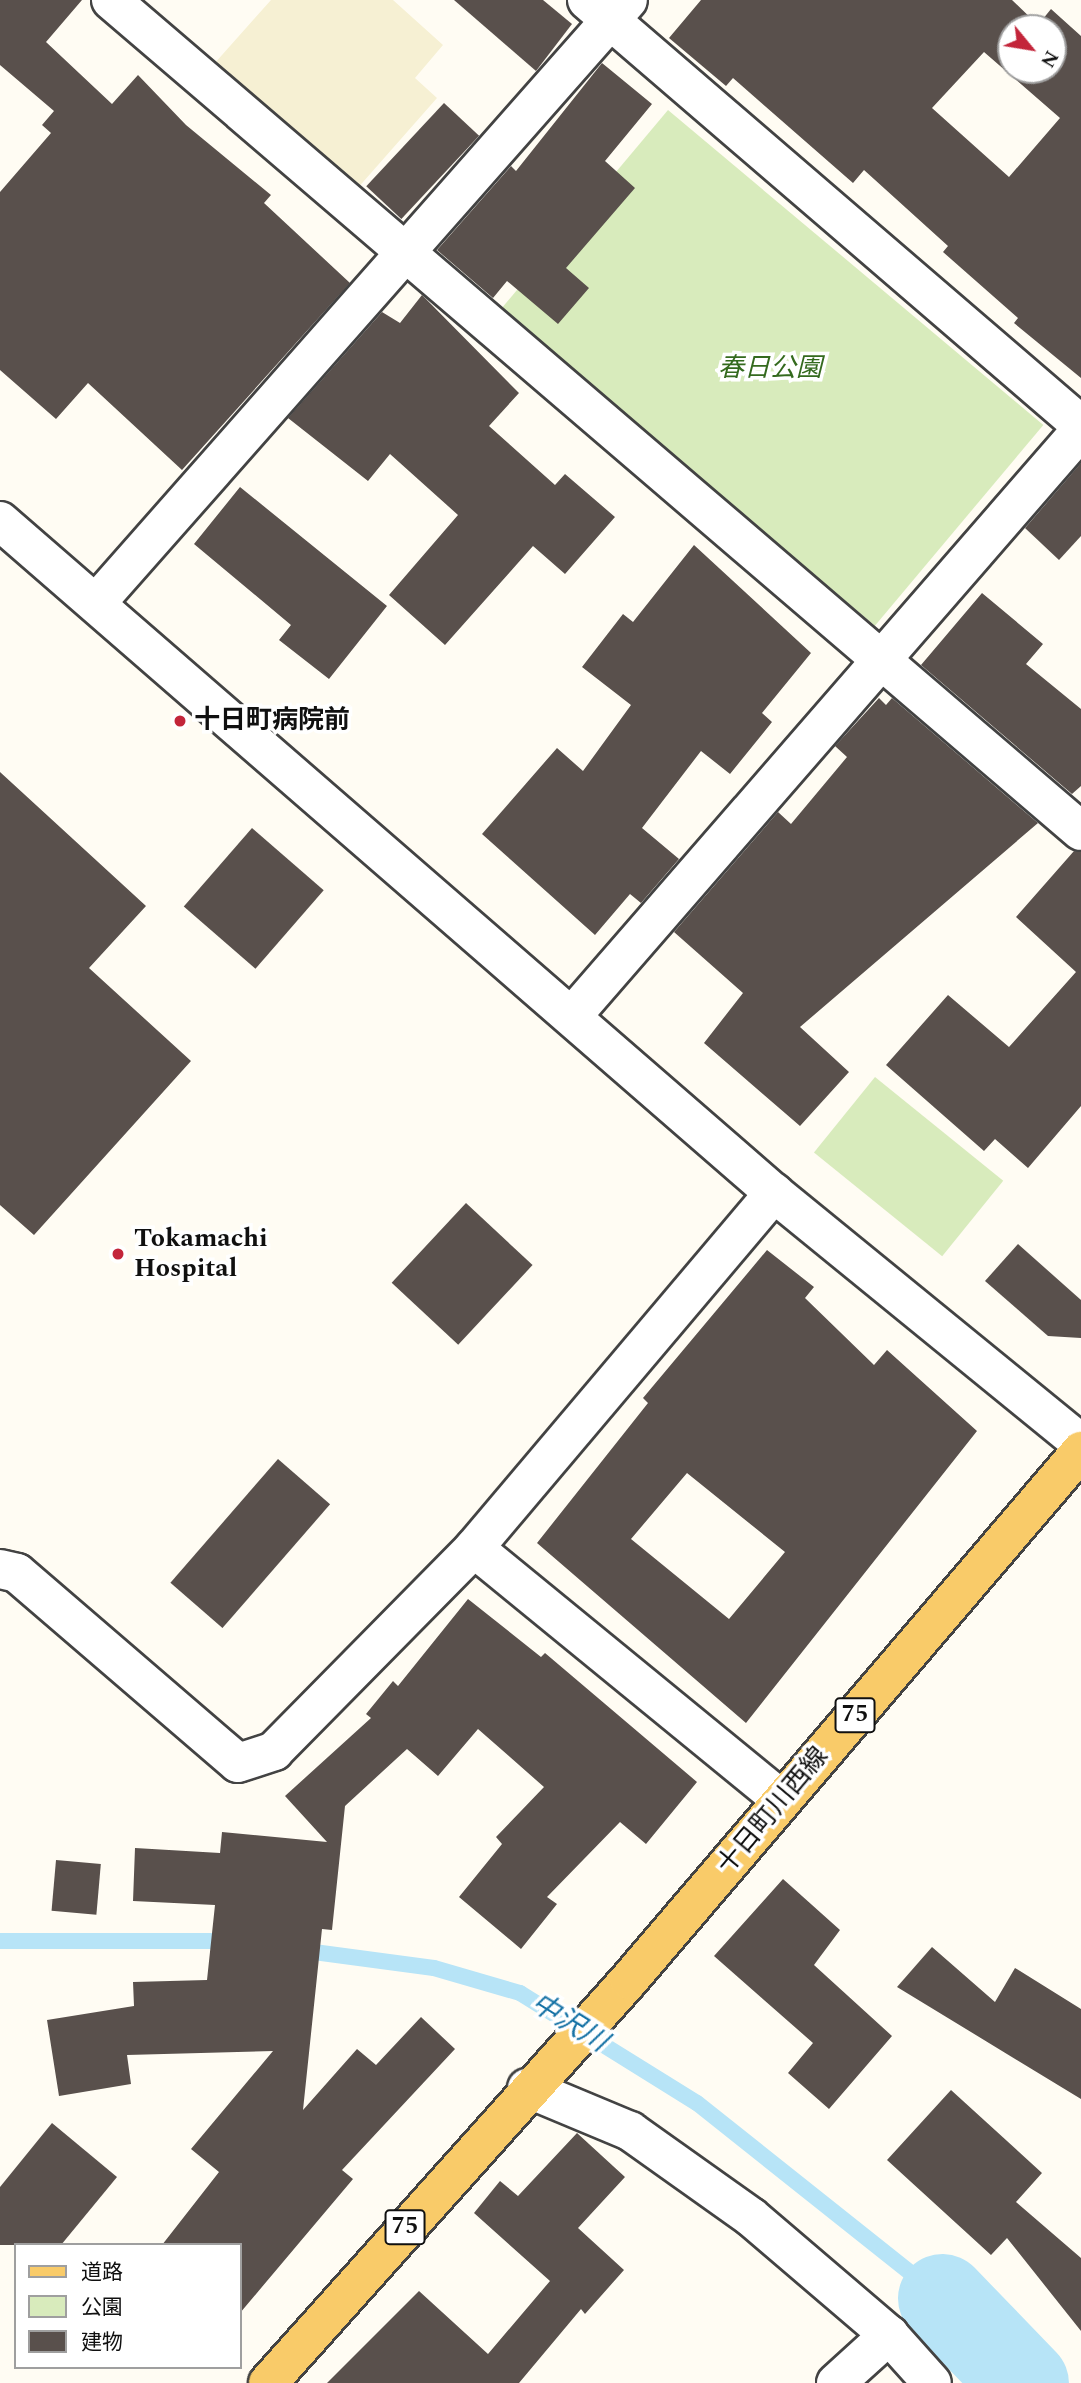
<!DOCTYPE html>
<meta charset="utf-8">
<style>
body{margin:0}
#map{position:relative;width:1081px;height:2383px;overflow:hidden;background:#fffcf3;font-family:Spectral,"Noto Sans JP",serif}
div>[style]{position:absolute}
.farmland>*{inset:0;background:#f6f0d3}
.green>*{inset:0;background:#d8ebbc;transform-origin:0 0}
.stream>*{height:16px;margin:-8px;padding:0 8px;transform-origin:8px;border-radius:8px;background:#b7e4f7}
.river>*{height:89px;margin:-44.5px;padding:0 44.5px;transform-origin:44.5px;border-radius:44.5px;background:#b7e4f7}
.building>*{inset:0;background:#59504c;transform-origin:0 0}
.roads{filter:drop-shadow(2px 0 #434343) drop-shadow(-2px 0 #434343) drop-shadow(0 2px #434343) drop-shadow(0 -2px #434343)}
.minor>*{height:38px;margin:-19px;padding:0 19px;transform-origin:19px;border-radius:19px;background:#fff}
.major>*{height:38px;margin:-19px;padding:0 19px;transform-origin:19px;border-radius:19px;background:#f9cb69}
.dots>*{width:19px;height:19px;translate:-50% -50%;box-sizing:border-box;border:4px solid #fff;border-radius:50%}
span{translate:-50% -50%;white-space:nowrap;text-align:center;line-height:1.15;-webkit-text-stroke:7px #fff;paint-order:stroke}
.shield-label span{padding:2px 5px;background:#fff;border:2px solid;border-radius:5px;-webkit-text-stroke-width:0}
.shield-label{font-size:24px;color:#101010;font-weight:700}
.park-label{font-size:26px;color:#346a1e;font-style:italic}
.poi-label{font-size:26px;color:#101010;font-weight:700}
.left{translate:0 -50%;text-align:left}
.street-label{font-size:26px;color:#101010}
.water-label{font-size:28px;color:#1672a5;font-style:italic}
.legend{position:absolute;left:14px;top:2243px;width:228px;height:126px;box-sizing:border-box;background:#fff;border:2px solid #9f9f9f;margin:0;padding:9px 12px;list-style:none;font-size:21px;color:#101010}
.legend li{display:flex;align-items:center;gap:14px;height:35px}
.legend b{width:35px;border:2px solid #9f9f9f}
.north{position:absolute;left:997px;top:14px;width:70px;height:70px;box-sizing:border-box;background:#fff;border:2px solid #9f9f9f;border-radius:50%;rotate:120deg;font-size:19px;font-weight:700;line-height:28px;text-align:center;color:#101010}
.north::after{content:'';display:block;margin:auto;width:24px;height:32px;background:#c3253a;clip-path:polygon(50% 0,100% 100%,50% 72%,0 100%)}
</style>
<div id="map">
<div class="farmland">
<i style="clip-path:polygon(271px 0,393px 0,443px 45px,415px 78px,437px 98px,356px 190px,214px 64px)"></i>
</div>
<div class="green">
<i style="left:668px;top:110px;width:490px;height:262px;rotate:40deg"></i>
<i style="left:875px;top:1077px;width:165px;height:97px;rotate:39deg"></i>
</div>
<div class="stream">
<i style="left:0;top:1941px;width:232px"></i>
<i style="left:299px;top:1950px;width:136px;rotate:7.6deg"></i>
<i style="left:434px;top:1968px;width:90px;rotate:16.2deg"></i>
<i style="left:520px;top:1993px;width:208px;rotate:31.9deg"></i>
<i style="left:697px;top:2103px;width:313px;rotate:38.5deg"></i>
</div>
<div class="river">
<i style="left:942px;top:2298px;width:118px;rotate:46deg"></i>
</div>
<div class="building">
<i style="clip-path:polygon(0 0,82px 0,46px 42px,112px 104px,138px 75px,186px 125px,271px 195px,264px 203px,350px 283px,182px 470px,88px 383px,56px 419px,0 370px,0 192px,51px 133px,42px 125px,54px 111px,0 65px)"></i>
<i style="clip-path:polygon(454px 0,543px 0,572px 24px,536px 71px)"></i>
<i style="clip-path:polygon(evenodd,701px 0,1012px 0,1038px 25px,1051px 9px,1081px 36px,1081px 378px,1014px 323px,1018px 318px,943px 252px,948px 246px,864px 170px,853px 183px,733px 78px,726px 86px,669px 38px,701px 0,1011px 28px,1053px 28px,1053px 70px,1011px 70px,1011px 28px,701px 0,984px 52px,1060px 118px,1009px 177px,932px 108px,984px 52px)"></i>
<i style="clip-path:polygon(602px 63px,652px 104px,605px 161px,635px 188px,566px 268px,589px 288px,558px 324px,507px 281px,493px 298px,437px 250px,511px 166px,516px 171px)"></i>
<i style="left:444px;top:103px;width:48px;height:114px;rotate:43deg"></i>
<i style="clip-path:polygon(422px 295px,519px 393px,489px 426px,555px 485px,565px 474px,615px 517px,565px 574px,533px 546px,445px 645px,389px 595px,458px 515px,390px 454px,368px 481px,288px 418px,382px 312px,400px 323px)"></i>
<i style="clip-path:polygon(1081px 463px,1081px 536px,1059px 560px,1025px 528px)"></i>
<i style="clip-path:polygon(240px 487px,387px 606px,329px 679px,279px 640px,291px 625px,194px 544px)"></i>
<i style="clip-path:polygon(694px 545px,811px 653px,762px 713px,772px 722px,730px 774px,701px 751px,642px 828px,679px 859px,641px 903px,630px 894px,595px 935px,482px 834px,557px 748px,583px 771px,631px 705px,582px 667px,623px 614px,633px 622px)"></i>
<i style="clip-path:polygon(982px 593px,1043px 644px,1026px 664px,1081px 709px,1081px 786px,1072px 794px,921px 665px)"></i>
<i style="clip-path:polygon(879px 698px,886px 705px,892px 698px,1038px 823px,800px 1027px,849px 1072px,800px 1126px,704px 1043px,743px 993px,674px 932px,778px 812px,791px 824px,847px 757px,835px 746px)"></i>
<i style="clip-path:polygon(0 772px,146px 906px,89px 968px,191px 1061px,34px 1235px,0 1205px)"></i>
<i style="left:252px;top:828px;width:95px;height:104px;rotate:41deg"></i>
<i style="clip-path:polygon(1074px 851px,1081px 852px,1081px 1106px,1028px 1168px,995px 1139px,984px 1151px,886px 1065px,948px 995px,1009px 1047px,1076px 972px,1016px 917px)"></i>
<i style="left:466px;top:1203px;width:91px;height:109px;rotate:43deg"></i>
<i style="clip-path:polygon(1018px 1244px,1081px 1300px,1081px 1338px,1048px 1336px,985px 1281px)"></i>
<i style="clip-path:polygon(evenodd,767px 1250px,814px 1287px,805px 1298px,874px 1365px,887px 1350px,977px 1431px,746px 1723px,537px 1543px,648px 1403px,643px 1398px,767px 1250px,687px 1473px,785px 1552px,729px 1619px,631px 1539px,687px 1473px)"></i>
<i style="left:278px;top:1459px;width:69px;height:164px;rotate:41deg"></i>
<i style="clip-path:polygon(468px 1599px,541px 1657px,545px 1653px,697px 1782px,646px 1844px,620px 1822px,547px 1897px,557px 1904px,521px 1949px,459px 1897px,502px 1844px,496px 1837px,544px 1787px,478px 1729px,438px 1776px,407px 1749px,345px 1806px,332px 1930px,322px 1929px,303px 2110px,357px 2049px,376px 2065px,421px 2017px,455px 2049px,342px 2170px,353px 2179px,240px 2313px,240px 2245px,162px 2245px,219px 2172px,191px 2149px,273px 2051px,127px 2055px,131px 2084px,59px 2096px,47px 2020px,134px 2006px,133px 1982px,207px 1980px,215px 1905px,133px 1901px,135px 1848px,220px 1853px,222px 1832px,327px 1842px,285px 1796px,371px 1718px,366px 1714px,393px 1681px,398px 1686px)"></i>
<i style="left:56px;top:1860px;width:45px;height:51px;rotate:5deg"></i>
<i style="clip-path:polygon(783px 1879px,840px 1930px,814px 1965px,892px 2036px,829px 2109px,788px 2073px,813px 2043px,714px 1956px)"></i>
<i style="clip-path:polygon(932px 1947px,995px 2002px,1015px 1968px,1081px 2009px,1081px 2099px,897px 1987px)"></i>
<i style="clip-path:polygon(951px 2090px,1042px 2173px,1016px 2202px,1081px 2258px,1081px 2331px,1007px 2238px,991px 2255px,887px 2160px)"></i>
<i style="clip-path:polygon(52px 2123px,117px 2177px,61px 2245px,0 2245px,0 2187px)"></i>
<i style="clip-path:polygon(577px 2133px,625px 2177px,578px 2228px,624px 2270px,585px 2314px,581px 2309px,519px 2383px,327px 2383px,419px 2291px,488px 2354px,550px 2281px,474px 2213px,500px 2181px,518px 2196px)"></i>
</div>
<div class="roads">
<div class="minor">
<i style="left:111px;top:0;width:1277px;rotate:40.59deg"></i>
<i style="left:587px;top:0;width:652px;rotate:40.71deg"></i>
<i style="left:0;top:521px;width:1025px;rotate:40.97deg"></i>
<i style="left:774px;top:1193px;width:396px;rotate:39.2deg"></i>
<i style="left:98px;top:601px;width:801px;rotate:-48.59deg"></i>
<i style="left:572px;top:1016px;width:776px;rotate:-49.02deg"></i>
<i style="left:474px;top:1548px;width:398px;rotate:39.3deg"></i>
<i style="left:0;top:1569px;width:17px;rotate:13deg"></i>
<i style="left:17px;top:1573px;width:291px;rotate:40.7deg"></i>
<i style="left:238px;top:1763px;width:38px;rotate:-18deg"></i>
<i style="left:274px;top:1751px;width:285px;rotate:-45.4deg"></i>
<i style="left:474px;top:1548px;width:465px;rotate:-49.8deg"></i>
<i style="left:527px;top:2088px;width:112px;rotate:22.7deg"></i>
<i style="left:630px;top:2131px;width:148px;rotate:35.4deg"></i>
<i style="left:751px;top:2217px;width:182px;rotate:40.5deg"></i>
<i style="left:889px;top:2335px;width:64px;rotate:48.1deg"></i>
<i style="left:836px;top:2383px;width:72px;rotate:-42.2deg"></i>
</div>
<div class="major">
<i style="left:268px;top:2383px;width:541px;rotate:-48.15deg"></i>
<i style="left:629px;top:1980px;width:696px;rotate:-49.49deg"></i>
</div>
</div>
<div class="dots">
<i style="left:180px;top:721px;background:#c3253a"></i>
<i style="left:118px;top:1254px;background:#c3253a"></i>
</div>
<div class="shield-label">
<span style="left:855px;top:1715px">75</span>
<span style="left:405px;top:2227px">75</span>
</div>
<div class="park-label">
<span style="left:770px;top:369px">春日公園</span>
</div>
<div class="poi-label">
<span class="left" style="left:194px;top:721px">十日町病院前</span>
<span class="left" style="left:134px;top:1254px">Tokamachi<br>Hospital</span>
</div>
<div class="street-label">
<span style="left:773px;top:1811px;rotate:-50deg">十日町川西線</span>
</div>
<div class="water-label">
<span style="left:569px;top:2023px;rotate:32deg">中沢川</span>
</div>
<ul class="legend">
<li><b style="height:9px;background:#f9cb69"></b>道路</li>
<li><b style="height:19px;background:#d8ebbc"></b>公園</li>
<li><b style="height:19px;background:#59504c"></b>建物</li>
</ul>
<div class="north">N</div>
</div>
